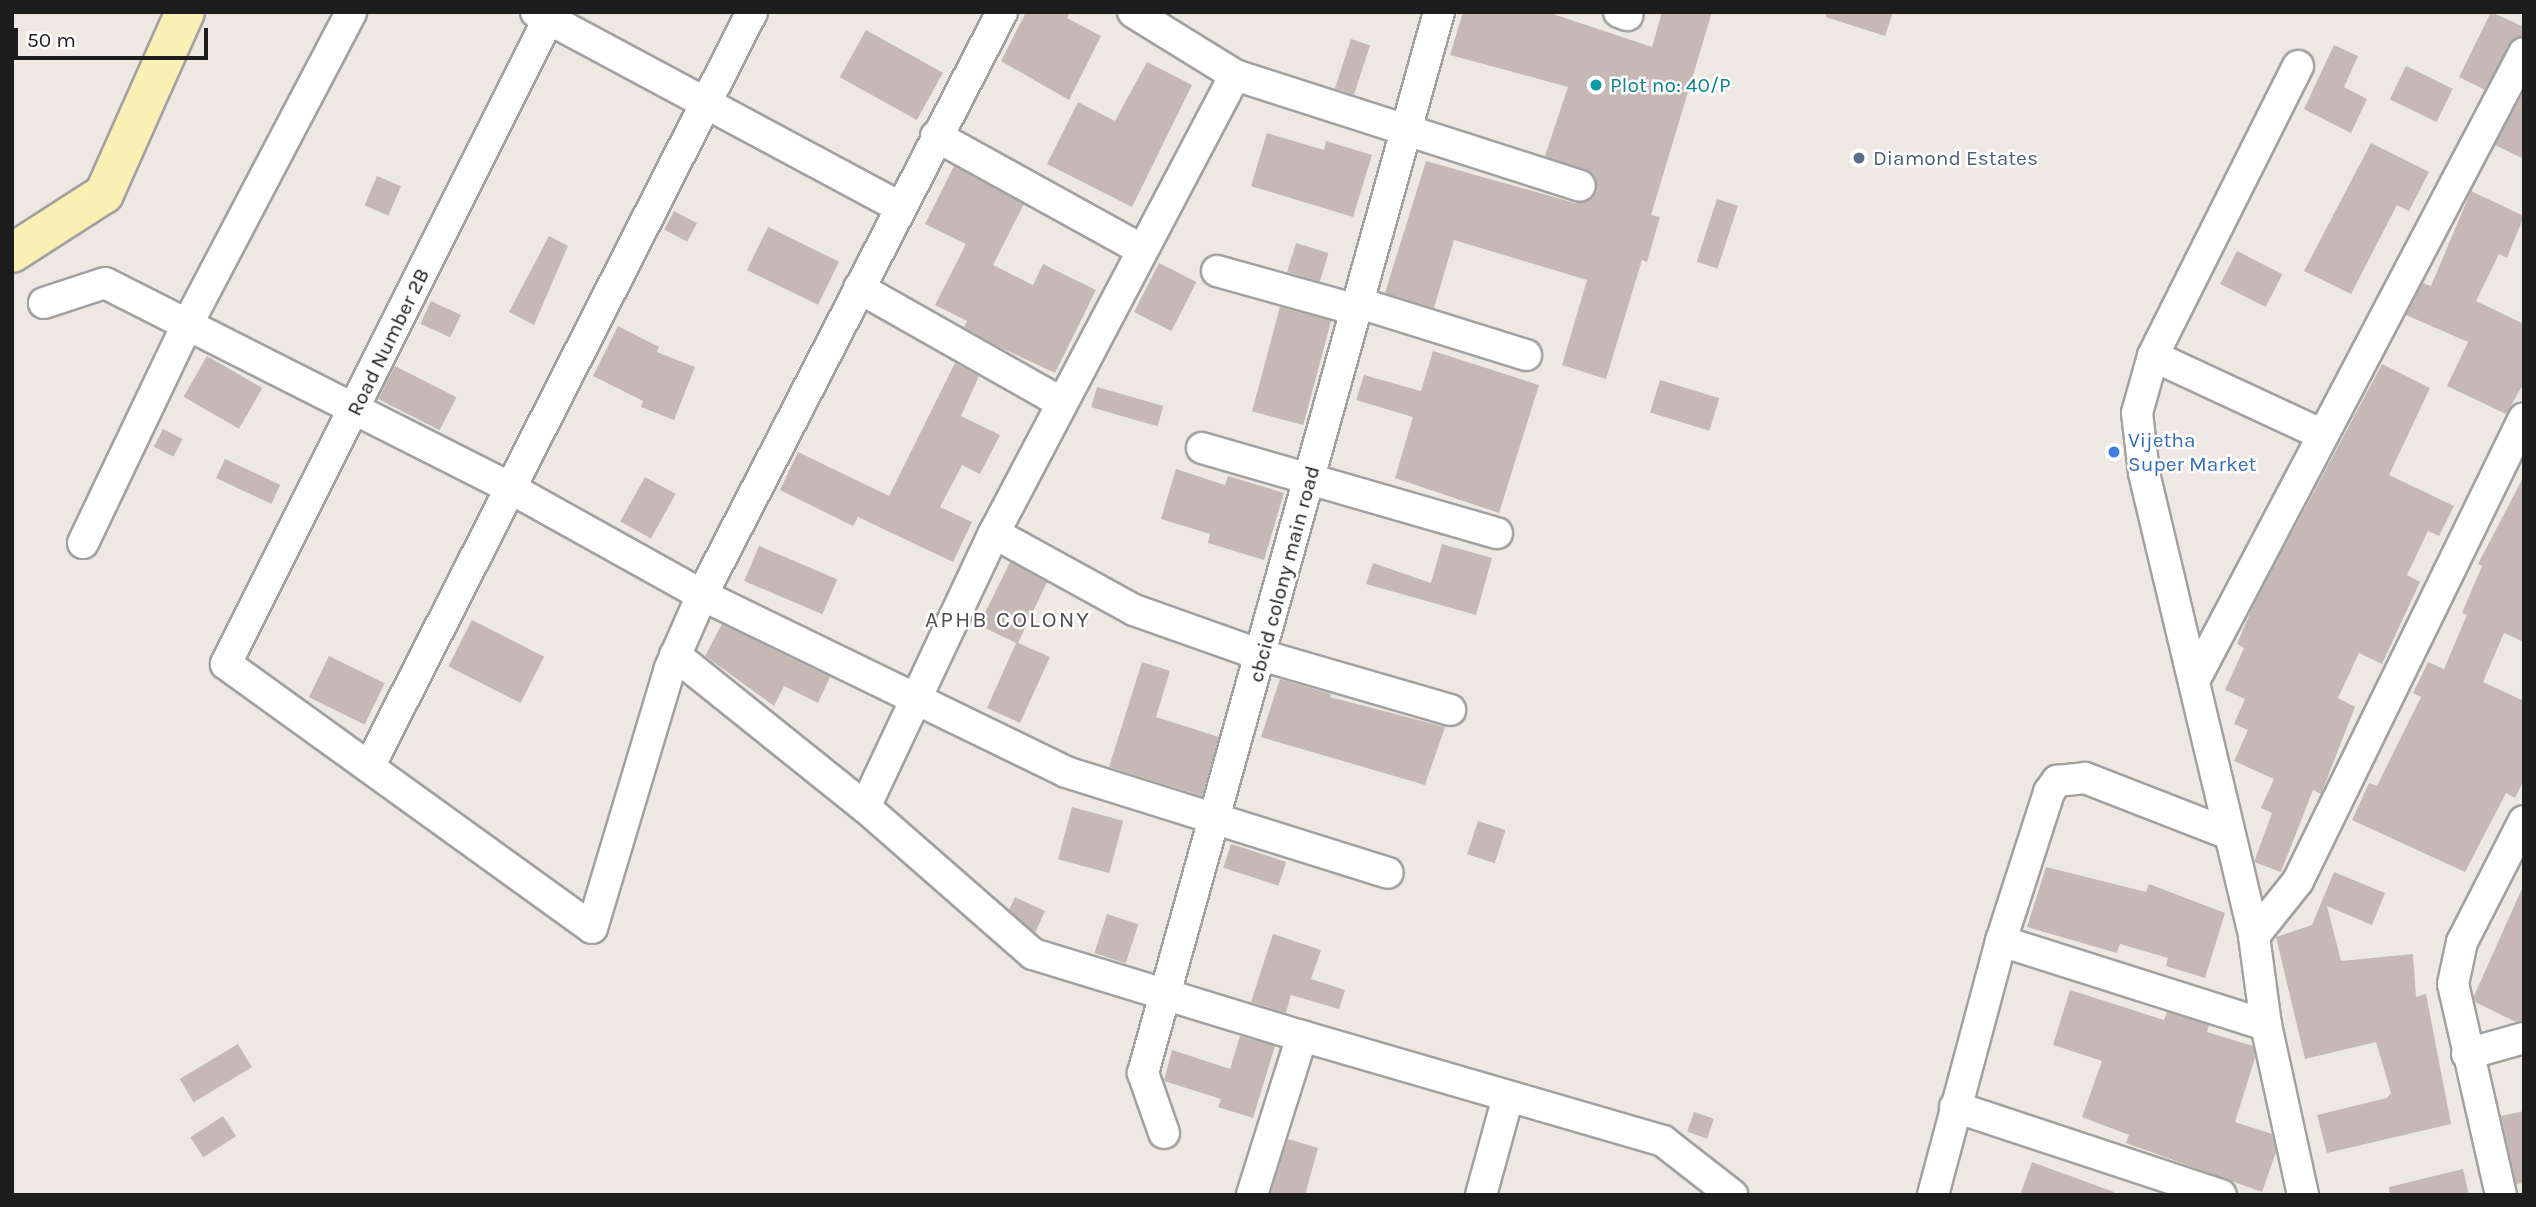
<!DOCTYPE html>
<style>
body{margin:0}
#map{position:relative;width:2536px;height:1207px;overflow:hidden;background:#eee8e2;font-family:Karla,sans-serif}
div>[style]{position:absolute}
.building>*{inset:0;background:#c6b9b5;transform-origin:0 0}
.roads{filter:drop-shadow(2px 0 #a1a1a1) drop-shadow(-2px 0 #a1a1a1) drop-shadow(0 2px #a1a1a1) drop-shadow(0 -2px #a1a1a1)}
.street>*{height:30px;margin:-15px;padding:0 15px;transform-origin:15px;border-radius:15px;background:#fff}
.secondary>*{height:38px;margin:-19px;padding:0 19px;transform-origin:19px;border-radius:19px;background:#fbf0b3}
.dots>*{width:19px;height:19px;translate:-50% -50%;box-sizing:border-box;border:4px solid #fff;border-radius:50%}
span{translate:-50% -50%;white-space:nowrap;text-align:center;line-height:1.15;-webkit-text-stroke:5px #fff;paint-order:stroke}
.culture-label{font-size:21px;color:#0d838f}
.left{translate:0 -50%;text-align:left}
.service-label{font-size:21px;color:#4e5e75}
.street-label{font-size:21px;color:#1d1d1d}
.shop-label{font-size:21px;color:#366cbe}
.neighbourhood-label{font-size:23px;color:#505050;letter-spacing:2px}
.frame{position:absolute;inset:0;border:14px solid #1d1d1d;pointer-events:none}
.scale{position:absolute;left:14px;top:28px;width:194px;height:32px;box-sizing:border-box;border:4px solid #1d1d1d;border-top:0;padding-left:9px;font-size:21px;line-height:24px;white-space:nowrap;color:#1d1d1d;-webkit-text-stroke:5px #fff;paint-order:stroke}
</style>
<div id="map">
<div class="building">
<i style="clip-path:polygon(1026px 12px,1070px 12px,1067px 18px,1101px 36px,1069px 100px,1001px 61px)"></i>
<i style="clip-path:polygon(1463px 12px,1547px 12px,1652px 47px,1662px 12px,1712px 12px,1651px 215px,1660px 217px,1647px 262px,1642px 260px,1606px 379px,1562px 365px,1587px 280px,1454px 240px,1434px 308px,1385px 293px,1426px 161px,1575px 203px,1591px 199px,1597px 191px,1592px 174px,1545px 156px,1568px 87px,1450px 55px)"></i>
<i style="clip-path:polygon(1826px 12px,1893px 12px,1885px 36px,1826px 17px)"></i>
<i style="clip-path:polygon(2491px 12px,2524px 27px,2524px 36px,2509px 45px,2485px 90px,2459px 77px)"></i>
<i style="left:866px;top:30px;width:88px;height:54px;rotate:29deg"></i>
<i style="left:1351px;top:39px;width:20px;height:52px;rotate:18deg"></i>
<i style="clip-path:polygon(2334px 45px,2358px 56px,2344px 87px,2367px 99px,2351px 133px,2304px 109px)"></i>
<i style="clip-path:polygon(1147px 62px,1192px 85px,1132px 207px,1047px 164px,1078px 102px,1115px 121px)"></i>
<i style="left:2406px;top:66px;width:52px;height:37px;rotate:26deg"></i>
<i style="clip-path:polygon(2524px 91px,2524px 159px,2495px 145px)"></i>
<i style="clip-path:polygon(1267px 133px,1324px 150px,1326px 141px,1372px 155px,1353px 217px,1251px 186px)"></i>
<i style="clip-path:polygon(2371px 143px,2429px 172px,2409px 211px,2397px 205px,2351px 294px,2304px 271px)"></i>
<i style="clip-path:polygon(954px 166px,1024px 204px,993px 265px,1033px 285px,1043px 264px,1096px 290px,1055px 373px,995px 345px,964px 327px,967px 321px,935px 305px,966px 244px,925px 224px)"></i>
<i style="left:377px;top:176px;width:26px;height:32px;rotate:23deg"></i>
<i style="clip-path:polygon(2471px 191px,2524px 216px,2507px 258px,2499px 254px,2476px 301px,2524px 324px,2524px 383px,2506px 414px,2447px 386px,2468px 342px,2406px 315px,2423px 283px,2431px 286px)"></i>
<i style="left:1717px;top:199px;width:22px;height:66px;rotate:18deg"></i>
<i style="left:674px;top:211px;width:26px;height:21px;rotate:28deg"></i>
<i style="left:768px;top:227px;width:79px;height:48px;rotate:26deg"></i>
<i style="clip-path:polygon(549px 236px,568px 246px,534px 325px,509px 312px)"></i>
<i style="left:1296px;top:243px;width:34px;height:30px;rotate:17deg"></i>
<i style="left:2237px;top:251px;width:51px;height:37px;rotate:27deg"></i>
<i style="left:1159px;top:263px;width:42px;height:55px;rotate:27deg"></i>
<i style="left:431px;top:301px;width:33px;height:25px;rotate:25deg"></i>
<i style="left:1280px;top:307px;width:53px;height:108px;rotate:15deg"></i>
<i style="clip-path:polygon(618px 326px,659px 347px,657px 352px,695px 367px,674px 420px,641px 407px,643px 401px,593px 376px)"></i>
<i style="clip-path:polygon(1433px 351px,1539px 385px,1499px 513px,1395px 478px,1413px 417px,1356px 400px,1364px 375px,1421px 391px)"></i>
<i style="left:207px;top:356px;width:64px;height:47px;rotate:30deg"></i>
<i style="clip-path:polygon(955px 363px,979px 376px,961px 416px,1000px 435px,980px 474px,962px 465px,940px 507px,972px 522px,953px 562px,858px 517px,853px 526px,780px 490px,798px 452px,889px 496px)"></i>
<i style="clip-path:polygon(2382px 364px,2430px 388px,2389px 475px,2454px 506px,2439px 536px,2428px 531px,2407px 575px,2420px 582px,2382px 664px,2359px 653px,2338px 698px,2355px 707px,2321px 794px,2313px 790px,2281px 872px,2254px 862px,2272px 813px,2261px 808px,2274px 779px,2234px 761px,2248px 730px,2234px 724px,2245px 699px,2225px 690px,2244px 648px,2237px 644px,2253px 606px)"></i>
<i style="left:395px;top:366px;width:69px;height:37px;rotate:27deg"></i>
<i style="left:1660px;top:380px;width:62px;height:34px;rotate:17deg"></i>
<i style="left:1097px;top:387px;width:69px;height:21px;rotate:16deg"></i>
<i style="left:163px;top:429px;width:22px;height:20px;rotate:27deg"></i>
<i style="left:225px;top:459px;width:61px;height:21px;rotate:25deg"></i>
<i style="clip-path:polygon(1176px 469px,1225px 485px,1228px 476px,1284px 493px,1264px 560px,1208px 543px,1210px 534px,1161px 519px)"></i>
<i style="clip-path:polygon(2524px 476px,2524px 642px,2504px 633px,2483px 682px,2524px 701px,2524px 780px,2515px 798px,2506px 793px,2465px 872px,2352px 820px,2369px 783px,2377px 786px,2421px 697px,2413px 693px,2428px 662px,2444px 669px,2467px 615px,2462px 613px,2482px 566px,2478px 564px)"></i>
<i style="left:645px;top:477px;width:35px;height:51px;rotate:29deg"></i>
<i style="clip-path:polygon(1442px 544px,1492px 558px,1476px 615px,1366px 584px,1373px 563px,1431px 583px)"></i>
<i style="left:759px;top:546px;width:85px;height:38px;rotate:23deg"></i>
<i style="clip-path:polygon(1010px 562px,1047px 582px,1018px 643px,1050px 657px,1020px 723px,987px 708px,1016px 643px,979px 625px)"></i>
<i style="left:472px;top:620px;width:81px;height:52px;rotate:27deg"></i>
<i style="clip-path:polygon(722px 624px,830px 677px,818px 703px,784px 686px,774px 706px,705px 656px)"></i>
<i style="left:329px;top:656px;width:62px;height:46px;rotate:26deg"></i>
<i style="clip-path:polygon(1142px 662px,1170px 671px,1156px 717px,1219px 737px,1202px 796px,1109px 767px)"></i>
<i style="clip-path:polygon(1280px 679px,1331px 694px,1330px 697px,1445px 727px,1425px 785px,1261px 737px)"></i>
<i style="left:1072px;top:807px;width:53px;height:54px;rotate:15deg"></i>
<i style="left:1478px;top:821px;width:29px;height:35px;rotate:18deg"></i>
<i style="left:1231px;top:844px;width:58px;height:25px;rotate:18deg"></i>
<i style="clip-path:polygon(2046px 867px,2146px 892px,2149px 884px,2225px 913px,2205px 978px,2166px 966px,2168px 958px,2120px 944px,2117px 953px,2027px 927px)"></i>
<i style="clip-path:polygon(2334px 872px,2385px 893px,2372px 925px,2327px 906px,2341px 961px,2413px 954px,2416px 997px,2426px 994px,2451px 1124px,2327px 1153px,2317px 1115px,2387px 1098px,2391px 1093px,2376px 1042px,2305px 1059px,2276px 937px,2312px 925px)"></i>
<i style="clip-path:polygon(2524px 884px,2524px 1021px,2516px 1022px,2475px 1002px,2474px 996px)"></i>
<i style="clip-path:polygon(1015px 897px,1045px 911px,1035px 933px,1009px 910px)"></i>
<i style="left:1107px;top:914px;width:33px;height:41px;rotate:18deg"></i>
<i style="clip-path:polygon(1273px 934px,1321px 950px,1311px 979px,1345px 990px,1339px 1009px,1291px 995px,1286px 1013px,1251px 1002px)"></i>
<i style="clip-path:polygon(2070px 990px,2164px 1020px,2167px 1012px,2209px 1025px,2207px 1032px,2253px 1046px,2255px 1058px,2235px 1122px,2272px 1134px,2276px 1152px,2262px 1192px,2126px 1143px,2129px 1135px,2082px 1117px,2102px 1061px,2053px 1045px)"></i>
<i style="clip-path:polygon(1240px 1036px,1275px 1046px,1253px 1118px,1218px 1107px,1221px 1099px,1164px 1081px,1172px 1050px,1230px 1069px)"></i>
<i style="left:238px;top:1044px;width:27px;height:68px;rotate:59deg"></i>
<i style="clip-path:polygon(2524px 1111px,2524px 1183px,2516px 1184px,2501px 1116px)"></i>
<i style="left:1694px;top:1112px;width:21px;height:21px;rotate:19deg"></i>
<i style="left:223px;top:1116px;width:24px;height:39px;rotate:57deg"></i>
<i style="clip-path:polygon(1288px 1139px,1318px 1148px,1305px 1195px,1270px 1195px)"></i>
<i style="clip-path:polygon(2032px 1162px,2114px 1192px,2114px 1195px,2020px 1195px)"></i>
<i style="clip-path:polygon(2463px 1169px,2469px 1195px,2390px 1195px,2389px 1187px)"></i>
</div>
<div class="roads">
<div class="street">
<i style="left:536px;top:12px;width:413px;rotate:28.2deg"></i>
<i style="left:552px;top:12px;width:729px;rotate:116.57deg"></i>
<i style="left:226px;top:664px;width:451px;rotate:35.8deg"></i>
<i style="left:592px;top:928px;width:271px;rotate:-73.3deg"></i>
<i style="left:670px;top:668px;width:80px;rotate:-66.3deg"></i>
<i style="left:702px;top:595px;width:656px;rotate:-62.77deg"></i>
<i style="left:1133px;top:12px;width:120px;rotate:31.7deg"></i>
<i style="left:1235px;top:75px;width:362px;rotate:17.8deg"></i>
<i style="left:1619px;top:12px;width:9px;rotate:21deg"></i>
<i style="left:2298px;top:66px;width:324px;rotate:116.6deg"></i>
<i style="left:2153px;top:356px;width:59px;rotate:105.7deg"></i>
<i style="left:2137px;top:413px;width:60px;rotate:83.3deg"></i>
<i style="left:2144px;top:473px;width:476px;rotate:76.6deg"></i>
<i style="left:2254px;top:936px;width:90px;rotate:82.3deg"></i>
<i style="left:2266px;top:1025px;width:174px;rotate:77.7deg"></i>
<i style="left:1235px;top:75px;width:518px;rotate:117.75deg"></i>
<i style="left:994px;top:533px;width:303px;rotate:115.2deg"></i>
<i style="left:865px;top:807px;width:223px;rotate:41.2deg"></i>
<i style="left:1033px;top:954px;width:281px;rotate:17deg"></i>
<i style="left:1302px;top:1036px;width:167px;rotate:107.5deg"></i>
<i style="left:936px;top:136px;width:234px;rotate:28.9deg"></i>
<i style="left:1217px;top:271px;width:145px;rotate:15.6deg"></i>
<i style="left:859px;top:288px;width:233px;rotate:29.5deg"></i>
<i style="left:44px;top:303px;width:64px;rotate:-18.2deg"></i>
<i style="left:105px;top:283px;width:452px;rotate:26.8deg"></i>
<i style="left:508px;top:487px;width:222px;rotate:29.1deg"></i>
<i style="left:702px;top:595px;width:405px;rotate:25.9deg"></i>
<i style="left:1066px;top:772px;width:337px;rotate:17.4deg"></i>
<i style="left:1359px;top:303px;width:175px;rotate:17.3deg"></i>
<i style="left:2153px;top:356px;width:187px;rotate:24.9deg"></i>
<i style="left:1202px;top:448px;width:307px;rotate:16.1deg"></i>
<i style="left:994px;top:533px;width:160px;rotate:28.8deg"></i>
<i style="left:1134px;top:610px;width:135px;rotate:19.5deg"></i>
<i style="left:1261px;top:655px;width:197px;rotate:16.2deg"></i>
<i style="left:83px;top:543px;width:242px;rotate:-64.5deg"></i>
<i style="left:187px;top:325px;width:353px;rotate:-62.3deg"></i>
<i style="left:675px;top:655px;width:243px;rotate:38.7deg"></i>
<i style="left:2195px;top:679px;width:707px;rotate:-62.28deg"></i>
<i style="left:369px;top:767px;width:847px;rotate:-63.1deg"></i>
<i style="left:2254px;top:936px;width:70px;rotate:-51.3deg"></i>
<i style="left:2298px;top:881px;width:515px;rotate:-63.98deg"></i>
<i style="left:2001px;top:941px;width:278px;rotate:17.6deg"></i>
<i style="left:1302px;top:1036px;width:376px;rotate:16.2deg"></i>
<i style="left:1663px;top:1141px;width:88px;rotate:38deg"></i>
<i style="left:2467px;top:1054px;width:59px;rotate:-15.7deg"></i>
<i style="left:1955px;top:1107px;width:280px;rotate:18.3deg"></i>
<i style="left:1164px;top:1133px;width:64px;rotate:-109.3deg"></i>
<i style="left:1143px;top:1073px;width:1102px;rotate:-74.41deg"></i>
<i style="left:1481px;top:1195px;width:102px;rotate:-74.6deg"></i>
<i style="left:1933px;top:1195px;width:263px;rotate:-75deg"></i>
<i style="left:2001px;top:941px;width:157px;rotate:-72.1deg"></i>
<i style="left:2049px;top:792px;width:14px;rotate:-54deg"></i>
<i style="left:2057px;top:781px;width:28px;rotate:-6deg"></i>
<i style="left:2085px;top:778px;width:152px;rotate:21.2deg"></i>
<i style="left:2501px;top:1195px;width:216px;rotate:-102.8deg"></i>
<i style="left:2453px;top:984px;width:43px;rotate:-77.9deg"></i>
<i style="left:2462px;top:942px;width:136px;rotate:-62.9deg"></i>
</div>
<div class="secondary">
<i style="left:12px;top:253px;width:109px;rotate:-32.7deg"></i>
<i style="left:104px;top:194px;width:199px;rotate:-66deg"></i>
</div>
</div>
<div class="dots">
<i style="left:1596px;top:85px;background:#0f9aa8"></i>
<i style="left:1859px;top:158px;background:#5c6f8a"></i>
<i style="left:2114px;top:452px;background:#3f7fe0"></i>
</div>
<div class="culture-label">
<span class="left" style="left:1610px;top:85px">Plot no: 40/P</span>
</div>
<div class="service-label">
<span class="left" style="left:1873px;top:158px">Diamond Estates</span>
</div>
<div class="street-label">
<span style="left:388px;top:342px;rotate:-64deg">Road Number 2B</span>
<span style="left:1284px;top:574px;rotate:-75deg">cbcid colony main road</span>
</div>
<div class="shop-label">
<span class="left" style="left:2128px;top:452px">Vijetha<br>Super Market</span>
</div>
<div class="neighbourhood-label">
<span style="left:1008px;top:620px">APHB COLONY</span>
</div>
<div class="frame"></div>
<div class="scale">50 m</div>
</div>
